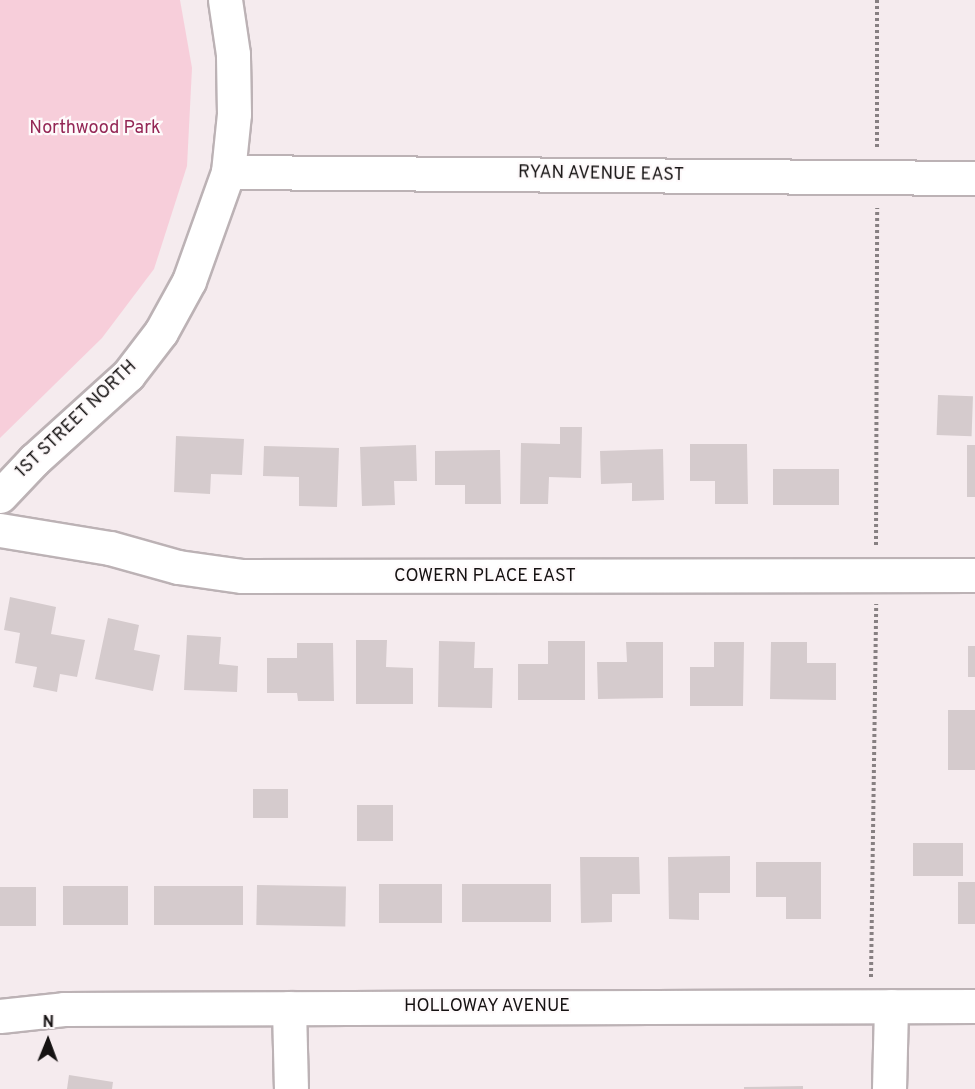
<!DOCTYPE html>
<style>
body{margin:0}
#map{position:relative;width:975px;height:1089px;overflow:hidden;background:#f5ebee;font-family:Overpass,sans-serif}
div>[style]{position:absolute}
.green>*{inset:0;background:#f7ceda}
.building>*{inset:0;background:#d5cbcd;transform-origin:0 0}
.path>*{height:4px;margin-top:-2px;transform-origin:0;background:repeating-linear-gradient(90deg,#878082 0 3px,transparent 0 6px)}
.roads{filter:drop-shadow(2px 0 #bcb2b5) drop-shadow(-2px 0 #bcb2b5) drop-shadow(0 2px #bcb2b5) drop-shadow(0 -2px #bcb2b5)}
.minor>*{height:33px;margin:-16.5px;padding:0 16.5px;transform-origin:16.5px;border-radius:16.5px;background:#fff}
span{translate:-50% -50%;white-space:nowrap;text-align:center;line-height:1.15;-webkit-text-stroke:4.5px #fefafb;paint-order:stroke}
.park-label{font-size:18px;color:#942655}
.street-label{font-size:18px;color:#151212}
.north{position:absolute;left:18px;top:1011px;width:60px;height:60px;-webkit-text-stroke:4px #fefafb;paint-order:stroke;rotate:1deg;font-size:16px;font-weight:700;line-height:24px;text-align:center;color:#151212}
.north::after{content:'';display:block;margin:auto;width:21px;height:27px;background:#151212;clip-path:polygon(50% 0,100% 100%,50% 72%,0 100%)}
</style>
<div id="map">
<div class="green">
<i style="clip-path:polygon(0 0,180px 0,192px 68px,187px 166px,154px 269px,102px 338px,0 438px)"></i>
</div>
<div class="building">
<i style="left:938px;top:395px;width:35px;height:40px;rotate:2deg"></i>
<i style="clip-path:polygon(560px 427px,582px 427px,581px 478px,549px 477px,548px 504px,520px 504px,521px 443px,560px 444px)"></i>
<i style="clip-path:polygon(176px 436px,244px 439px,242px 475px,211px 474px,210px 494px,174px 492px)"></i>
<i style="clip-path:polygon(690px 444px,747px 444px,748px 504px,715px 504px,715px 481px,690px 481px)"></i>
<i style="clip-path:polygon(416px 445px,417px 481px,394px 481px,395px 505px,362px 506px,360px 447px)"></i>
<i style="left:967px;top:445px;width:8px;height:52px"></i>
<i style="clip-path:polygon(264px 446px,339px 448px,337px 507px,299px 506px,299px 477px,263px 476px)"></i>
<i style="clip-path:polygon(663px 449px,664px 500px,632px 501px,632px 483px,601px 484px,600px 451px)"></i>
<i style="clip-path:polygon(500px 450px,501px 504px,465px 504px,465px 485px,435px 485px,435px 451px)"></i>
<i style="left:839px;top:469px;width:36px;height:66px;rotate:90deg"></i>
<i style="clip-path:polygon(10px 597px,56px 607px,51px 634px,85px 640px,77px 677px,60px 674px,57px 692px,33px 687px,37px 667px,15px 663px,20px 633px,4px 630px)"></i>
<i style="clip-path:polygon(108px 618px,139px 625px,134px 650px,160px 655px,153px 691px,95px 679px)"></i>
<i style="clip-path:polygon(187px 635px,221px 637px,219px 664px,238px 666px,237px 692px,184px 690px)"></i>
<i style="clip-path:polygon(356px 640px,387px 640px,386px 667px,413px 668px,413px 704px,356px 704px)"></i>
<i style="clip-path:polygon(439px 641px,475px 642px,474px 668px,493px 668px,492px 708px,438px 707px)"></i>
<i style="clip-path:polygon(548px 641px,585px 641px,585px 700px,518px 700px,518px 664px,548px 664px)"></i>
<i style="clip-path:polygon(626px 642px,663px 642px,663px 698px,598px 699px,597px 662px,627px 662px)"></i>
<i style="clip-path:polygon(714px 642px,744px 642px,743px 706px,690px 706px,690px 667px,714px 667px)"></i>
<i style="clip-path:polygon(771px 642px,807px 642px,807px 663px,836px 663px,836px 700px,770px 699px)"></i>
<i style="clip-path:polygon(297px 643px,333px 643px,334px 701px,298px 701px,297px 693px,267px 693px,267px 658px,297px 658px)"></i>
<i style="left:968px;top:646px;width:7px;height:31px"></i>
<i style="left:948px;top:710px;width:27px;height:60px"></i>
<i style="left:253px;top:789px;width:35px;height:29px"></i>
<i style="left:357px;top:805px;width:36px;height:36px"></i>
<i style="left:913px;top:843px;width:50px;height:33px"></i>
<i style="clip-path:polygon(730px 856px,730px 893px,699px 893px,699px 920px,669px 919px,668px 857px)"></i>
<i style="clip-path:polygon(580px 857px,639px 857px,640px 894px,612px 894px,612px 922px,581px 923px)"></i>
<i style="clip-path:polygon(756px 862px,821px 862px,821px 919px,786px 919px,786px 897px,756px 897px)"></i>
<i style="left:958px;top:882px;width:17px;height:42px"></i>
<i style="left:442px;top:884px;width:39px;height:63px;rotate:90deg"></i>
<i style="left:462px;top:884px;width:89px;height:38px"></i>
<i style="left:257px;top:885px;width:89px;height:40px;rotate:1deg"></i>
<i style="left:63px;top:886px;width:65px;height:39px"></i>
<i style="left:154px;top:886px;width:89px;height:39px"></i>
<i style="left:0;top:887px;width:36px;height:39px"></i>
<i style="clip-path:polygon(69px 1075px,113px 1082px,112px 1089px,67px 1089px)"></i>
<i style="clip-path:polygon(803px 1086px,803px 1089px,744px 1089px,744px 1087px)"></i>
</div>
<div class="path">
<i style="left:877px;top:0;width:149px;rotate:90deg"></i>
<i style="left:876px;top:545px;width:337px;rotate:-89.8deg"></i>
<i style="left:871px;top:977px;width:373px;rotate:-89.2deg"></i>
</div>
<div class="roads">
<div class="minor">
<i style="left:228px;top:172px;width:747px;rotate:0.46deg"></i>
<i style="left:0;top:496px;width:50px;rotate:-46.6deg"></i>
<i style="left:34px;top:460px;width:127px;rotate:-42.1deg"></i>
<i style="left:128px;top:375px;width:54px;rotate:-52.5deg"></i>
<i style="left:161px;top:332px;width:58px;rotate:-61.2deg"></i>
<i style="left:189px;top:281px;width:116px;rotate:-70.3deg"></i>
<i style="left:228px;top:172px;width:58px;rotate:-84.1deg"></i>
<i style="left:234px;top:114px;width:60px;rotate:-91deg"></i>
<i style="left:233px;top:54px;width:55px;rotate:-98.4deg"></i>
<i style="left:0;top:530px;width:111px;rotate:9.3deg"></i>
<i style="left:110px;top:548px;width:71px;rotate:15.6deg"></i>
<i style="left:178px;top:567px;width:65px;rotate:8deg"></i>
<i style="left:242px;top:576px;width:733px;rotate:-0.08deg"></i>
<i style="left:289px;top:1008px;width:81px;rotate:88.6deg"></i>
<i style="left:0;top:1016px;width:64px;rotate:-6.2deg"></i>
<i style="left:64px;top:1009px;width:911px;rotate:-0.19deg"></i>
<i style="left:889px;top:1089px;width:83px;rotate:-88.6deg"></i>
</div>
</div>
<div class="park-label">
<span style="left:95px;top:129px">Northwood Park</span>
</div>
<div class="street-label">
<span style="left:601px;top:175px;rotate:1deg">RYAN AVENUE EAST</span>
<span style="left:77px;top:420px;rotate:-44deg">1ST STREET NORTH</span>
<span style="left:485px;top:577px">COWERN PLACE EAST</span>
<span style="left:487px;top:1007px">HOLLOWAY AVENUE</span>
</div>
<div class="north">N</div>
</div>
